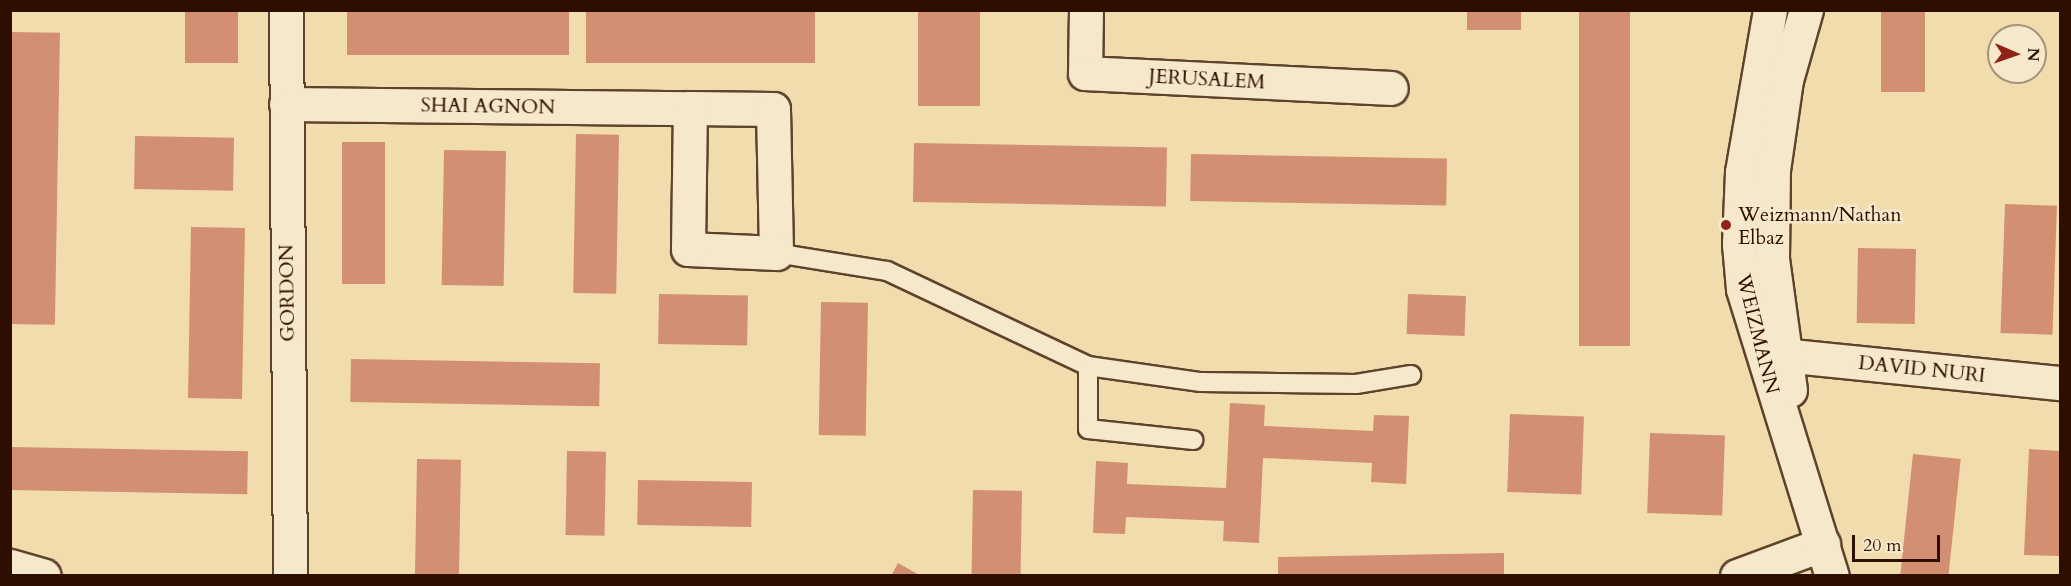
<!DOCTYPE html>
<style>
body{margin:0}
#map{position:relative;width:2071px;height:586px;overflow:hidden;background:#f1dcad;font-family:Cardo,serif}
div>[style]{position:absolute}
.building>*{inset:0;background:#d38f72;transform-origin:0 0}
.roads{filter:drop-shadow(2px 0 #5f422c) drop-shadow(-2px 0 #5f422c) drop-shadow(0 2px #5f422c) drop-shadow(0 -2px #5f422c)}
.lane>*{height:18px;margin:-9px;padding:0 9px;transform-origin:9px;border-radius:9px;background:#f6e8ca}
.street>*{height:33px;margin:-16.5px;padding:0 16.5px;transform-origin:16.5px;border-radius:16.5px;background:#f6e8ca}
.secondary>*{height:33px;margin:-16.5px;padding:0 16.5px;transform-origin:16.5px;border-radius:16.5px;background:#f6e8ca}
.dots>*{width:16px;height:16px;translate:-50% -50%;box-sizing:border-box;border:3px solid #f6e8ca;border-radius:50%}
span{translate:-50% -50%;white-space:nowrap;text-align:center;line-height:1.15;-webkit-text-stroke:5px #f6e8ca;paint-order:stroke}
.street-label{font-size:20px;color:#2e0e01}
.poi-label{font-size:20px;color:#2e0e01}
.left{translate:0 -50%;text-align:left}
.frame{position:absolute;inset:0;border:12px solid #2e0e01;pointer-events:none}
.north{position:absolute;left:1987px;top:24px;width:60px;height:60px;box-sizing:border-box;background:#f6e8ca;border:2px solid #a6917a;border-radius:50%;rotate:92deg;font-size:16px;font-weight:700;line-height:24px;text-align:center;color:#2e0e01}
.north::after{content:'';display:block;margin:auto;width:21px;height:27px;background:#8f2418;clip-path:polygon(50% 0,100% 100%,50% 72%,0 100%)}
.scale{position:absolute;left:1852px;top:535px;width:88px;height:27px;box-sizing:border-box;border:3px solid #2e0e01;border-top:0;padding-left:8px;font-size:18px;line-height:21px;white-space:nowrap;color:#2e0e01;-webkit-text-stroke:4px #f6e8ca;paint-order:stroke}
</style>
<div id="map">
<div class="building">
<i style="left:185px;top:10px;width:53px;height:53px"></i>
<i style="left:347px;top:10px;width:222px;height:45px"></i>
<i style="left:586px;top:10px;width:229px;height:53px"></i>
<i style="left:918px;top:10px;width:62px;height:96px"></i>
<i style="left:1467px;top:10px;width:54px;height:20px"></i>
<i style="left:1579px;top:10px;width:51px;height:336px"></i>
<i style="left:1881px;top:10px;width:44px;height:82px"></i>
<i style="left:10px;top:32px;width:50px;height:292px;rotate:1deg"></i>
<i style="left:576px;top:134px;width:43px;height:159px;rotate:1deg"></i>
<i style="left:135px;top:136px;width:99px;height:53px;rotate:1deg"></i>
<i style="left:342px;top:142px;width:43px;height:142px"></i>
<i style="left:914px;top:143px;width:253px;height:59px;rotate:1deg"></i>
<i style="left:444px;top:150px;width:62px;height:135px;rotate:1deg"></i>
<i style="left:1191px;top:154px;width:256px;height:47px;rotate:1deg"></i>
<i style="left:2005px;top:204px;width:52px;height:129px;rotate:2deg"></i>
<i style="left:191px;top:227px;width:54px;height:171px;rotate:1deg"></i>
<i style="left:1858px;top:248px;width:58px;height:75px;rotate:1deg"></i>
<i style="left:659px;top:294px;width:89px;height:50px;rotate:1deg"></i>
<i style="left:1408px;top:294px;width:58px;height:40px;rotate:2deg"></i>
<i style="left:821px;top:302px;width:47px;height:133px;rotate:1deg"></i>
<i style="left:351px;top:359px;width:249px;height:43px;rotate:1deg"></i>
<i style="clip-path:polygon(1230px 403px,1265px 405px,1264px 426px,1373px 431px,1374px 415px,1409px 416px,1406px 484px,1371px 482px,1372px 463px,1263px 458px,1259px 543px,1223px 541px,1224px 521px,1126px 517px,1125px 534px,1093px 533px,1096px 461px,1128px 463px,1127px 484px,1226px 488px)"></i>
<i style="left:1510px;top:414px;width:74px;height:78px;rotate:2deg"></i>
<i style="left:1650px;top:433px;width:75px;height:80px;rotate:2deg"></i>
<i style="left:10px;top:447px;width:238px;height:43px;rotate:1deg"></i>
<i style="clip-path:polygon(2029px 449px,2060px 451px,2060px 556px,2024px 555px)"></i>
<i style="left:567px;top:451px;width:39px;height:84px;rotate:1deg"></i>
<i style="left:1913px;top:454px;width:48px;height:123px;rotate:6deg"></i>
<i style="left:417px;top:459px;width:44px;height:117px;rotate:1deg"></i>
<i style="left:638px;top:480px;width:114px;height:45px;rotate:1deg"></i>
<i style="left:973px;top:490px;width:49px;height:86px;rotate:1deg"></i>
<i style="clip-path:polygon(1504px 553px,1504px 576px,1278px 576px,1278px 557px)"></i>
<i style="clip-path:polygon(898px 563px,921px 576px,891px 576px)"></i>
</div>
<div class="roads">
<div class="lane">
<i style="left:776px;top:253px;width:112px;rotate:9.2deg"></i>
<i style="left:887px;top:271px;width:222px;rotate:25.3deg"></i>
<i style="left:1088px;top:366px;width:114px;rotate:8.1deg"></i>
<i style="left:1201px;top:382px;width:155px;rotate:0.7deg"></i>
<i style="left:1356px;top:384px;width:56px;rotate:-9.3deg"></i>
<i style="left:1088px;top:366px;width:63px;rotate:90deg"></i>
<i style="left:1088px;top:429px;width:106px;rotate:6deg"></i>
</div>
<div class="street">
<i style="left:286px;top:10px;width:566px;rotate:89.6deg"></i>
<i style="left:1086px;top:10px;width:63px;rotate:90.9deg"></i>
<i style="left:1085px;top:73px;width:306px;rotate:2.8deg"></i>
<i style="left:286px;top:104px;width:404px;rotate:0.6deg"></i>
<i style="left:690px;top:108px;width:83px;rotate:0.7deg"></i>
<i style="left:773px;top:109px;width:144px;rotate:88.8deg"></i>
<i style="left:776px;top:253px;width:88px;rotate:-177.4deg"></i>
<i style="left:688px;top:249px;width:141px;rotate:-89.2deg"></i>
<i style="left:1783px;top:355px;width:278px;rotate:5.8deg"></i>
<i style="left:10px;top:566px;width:35px;rotate:16deg"></i>
<i style="left:1737px;top:576px;width:92px;rotate:-20.4deg"></i>
</div>
<div class="secondary">
<i style="left:1770px;top:10px;width:164px;rotate:99.8deg"></i>
<i style="left:1742px;top:172px;width:72px;rotate:92.4deg"></i>
<i style="left:1739px;top:244px;width:45px;rotate:84.9deg"></i>
<i style="left:1743px;top:289px;width:300px;rotate:72.8deg"></i>
<i style="left:1790px;top:390px;width:132px;rotate:-97.8deg"></i>
<i style="left:1772px;top:259px;width:89px;rotate:-89.4deg"></i>
<i style="left:1773px;top:170px;width:91px;rotate:-81.8deg"></i>
<i style="left:1786px;top:80px;width:73px;rotate:-74.1deg"></i>
</div>
</div>
<div class="dots">
<i style="left:1726px;top:225px;background:#8f2418"></i>
</div>
<div class="street-label">
<span style="left:1207px;top:79px;rotate:3deg">JERUSALEM</span>
<span style="left:488px;top:106px;rotate:1deg">SHAI AGNON</span>
<span style="left:287px;top:293px;rotate:-91deg">GORDON</span>
<span style="left:1758px;top:334px;rotate:76deg">WEIZMANN</span>
<span style="left:1922px;top:369px;rotate:6deg">DAVID NURI</span>
</div>
<div class="poi-label">
<span class="left" style="left:1738px;top:226px">Weizmann/Nathan<br>Elbaz</span>
</div>
<div class="frame"></div>
<div class="north">N</div>
<div class="scale">20 m</div>
</div>
